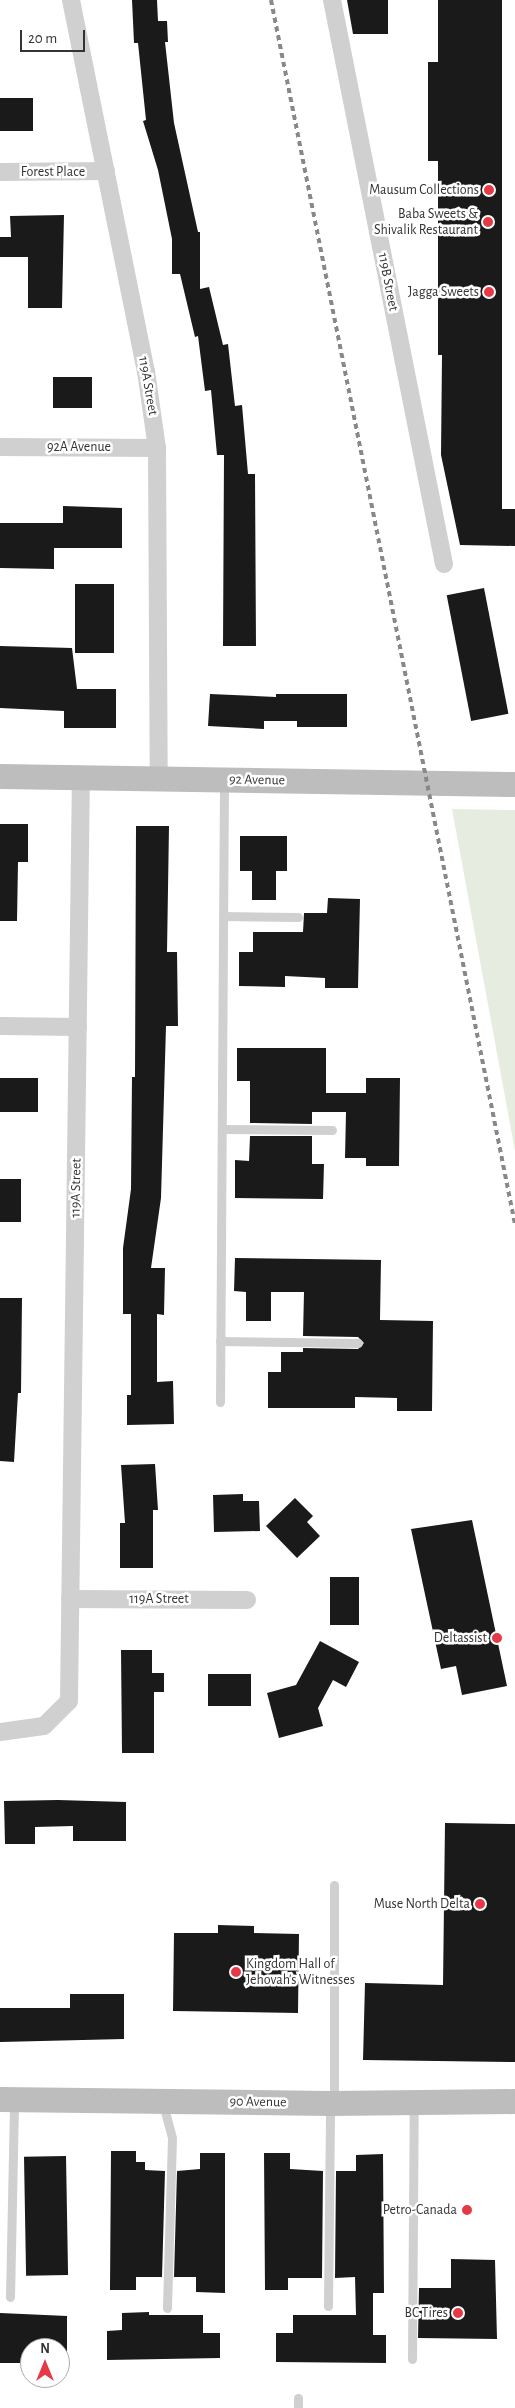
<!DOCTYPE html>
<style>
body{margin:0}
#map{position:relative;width:515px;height:2408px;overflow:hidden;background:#fff;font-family:"Alegreya Sans",sans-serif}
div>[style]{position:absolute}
.green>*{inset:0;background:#e6ecdf}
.building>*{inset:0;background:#1a1a1a;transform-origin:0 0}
.lane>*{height:9px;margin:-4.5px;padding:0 4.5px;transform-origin:4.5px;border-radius:4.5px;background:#d0d0d0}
.street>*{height:18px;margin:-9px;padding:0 9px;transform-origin:9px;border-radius:9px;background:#d0d0d0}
.secondary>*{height:25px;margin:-12.5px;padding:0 12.5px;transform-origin:12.5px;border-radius:12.5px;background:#bdbdbd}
.rail>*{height:4px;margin-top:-2px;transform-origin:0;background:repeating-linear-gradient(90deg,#888 0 5px,transparent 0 9px)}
.dots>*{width:14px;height:14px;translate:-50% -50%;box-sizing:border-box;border:2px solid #fff;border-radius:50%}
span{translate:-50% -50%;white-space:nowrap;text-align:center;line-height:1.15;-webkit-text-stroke:5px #fff;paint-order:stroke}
.street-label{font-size:14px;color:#333}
.poi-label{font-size:14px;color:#333}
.right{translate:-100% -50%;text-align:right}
.left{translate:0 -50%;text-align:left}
.north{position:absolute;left:20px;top:2338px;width:50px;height:50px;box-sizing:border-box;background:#fff;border:1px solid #adadad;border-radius:50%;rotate:0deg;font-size:14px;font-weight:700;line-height:20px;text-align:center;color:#333}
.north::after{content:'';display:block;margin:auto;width:18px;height:22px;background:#e63946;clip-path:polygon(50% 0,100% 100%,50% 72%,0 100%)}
.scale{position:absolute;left:20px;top:30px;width:65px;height:22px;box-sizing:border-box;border:2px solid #333;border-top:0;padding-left:6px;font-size:15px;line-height:18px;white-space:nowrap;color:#333;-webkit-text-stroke:4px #fff;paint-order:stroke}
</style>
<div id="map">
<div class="green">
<i style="clip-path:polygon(452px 809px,515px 810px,515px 1151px)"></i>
</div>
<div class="building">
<i style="clip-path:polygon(132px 0,157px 0,158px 21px,167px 21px,168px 42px,165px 42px,174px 123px,198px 232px,200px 232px,200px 289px,209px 287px,223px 345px,228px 344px,235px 406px,242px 405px,248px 474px,255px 474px,256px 646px,223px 646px,224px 455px,217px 455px,211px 390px,205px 391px,198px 336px,195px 337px,180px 274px,172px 274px,172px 239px,158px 170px,143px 121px,146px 120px,138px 43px,134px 43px)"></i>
<i style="clip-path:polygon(347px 0,388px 0,388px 34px,353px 34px)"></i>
<i style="clip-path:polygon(438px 0,502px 0,502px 509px,515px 509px,515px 546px,460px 545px,441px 455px,442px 355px,438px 355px,438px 161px,428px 161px,428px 62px,438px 62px)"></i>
<i style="left:0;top:98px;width:33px;height:33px"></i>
<i style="clip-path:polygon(64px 215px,62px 308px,28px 308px,28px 257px,0 257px,0 237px,11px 237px,10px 216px)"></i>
<i style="left:53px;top:377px;width:39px;height:31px"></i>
<i style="clip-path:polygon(63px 506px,122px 508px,122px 548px,54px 548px,54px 569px,0 568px,0 523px,63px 523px)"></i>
<i style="left:114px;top:584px;width:69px;height:39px;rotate:90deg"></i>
<i style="left:484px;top:588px;width:128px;height:38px;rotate:79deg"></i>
<i style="clip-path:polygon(0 646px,72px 648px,77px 689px,116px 689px,116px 728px,64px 728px,64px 711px,0 708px)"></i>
<i style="clip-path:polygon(210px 694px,276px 697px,276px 694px,347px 694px,347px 727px,297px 727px,297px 721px,264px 721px,264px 729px,208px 726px)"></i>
<i style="clip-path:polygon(0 824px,28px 824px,28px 862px,18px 862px,17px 921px,0 921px)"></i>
<i style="clip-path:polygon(136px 826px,169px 826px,167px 952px,177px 952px,178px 1026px,166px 1026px,161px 1198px,151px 1268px,165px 1268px,164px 1315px,157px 1314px,157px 1382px,173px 1381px,174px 1424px,127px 1425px,127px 1395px,131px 1395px,131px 1314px,123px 1314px,123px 1248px,131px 1189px,132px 1077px,135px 1077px)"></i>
<i style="clip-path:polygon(240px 836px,287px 836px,287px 871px,276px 871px,276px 900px,252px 900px,252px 871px,240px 871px)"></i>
<i style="clip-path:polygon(328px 898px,360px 899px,358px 988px,325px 988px,325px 978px,285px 976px,285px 987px,239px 986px,239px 952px,253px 952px,253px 932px,303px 932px,304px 913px,327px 913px)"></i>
<i style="clip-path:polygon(237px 1048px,326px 1048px,326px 1093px,366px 1093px,366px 1078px,400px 1078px,399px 1166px,366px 1166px,366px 1158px,345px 1158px,346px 1112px,312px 1112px,312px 1124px,250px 1123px,250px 1081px,237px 1081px)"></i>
<i style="left:0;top:1078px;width:38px;height:34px"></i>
<i style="clip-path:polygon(250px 1136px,312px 1136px,312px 1164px,324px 1164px,323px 1199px,235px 1198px,235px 1160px,249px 1161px)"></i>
<i style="left:0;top:1179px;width:21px;height:43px"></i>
<i style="clip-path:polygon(235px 1258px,381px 1260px,380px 1320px,433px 1321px,432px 1411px,397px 1411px,397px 1398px,355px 1397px,355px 1408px,268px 1408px,268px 1372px,281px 1372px,281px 1352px,303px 1352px,303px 1348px,358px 1349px,364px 1343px,358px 1337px,303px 1336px,304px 1292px,271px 1292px,271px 1321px,246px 1321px,246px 1292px,234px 1291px)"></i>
<i style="clip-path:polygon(0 1298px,22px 1298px,21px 1393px,18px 1393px,14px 1462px,0 1461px)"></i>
<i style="clip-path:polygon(155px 1464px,158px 1510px,153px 1510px,153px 1568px,120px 1568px,120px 1523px,125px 1523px,121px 1465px)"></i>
<i style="clip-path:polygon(243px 1494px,243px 1501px,259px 1501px,260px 1531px,214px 1532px,213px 1495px)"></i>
<i style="clip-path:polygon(295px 1498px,313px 1516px,307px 1522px,320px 1536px,297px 1558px,266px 1526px)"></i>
<i style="clip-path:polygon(472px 1520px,507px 1686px,462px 1695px,456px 1666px,441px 1669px,411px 1529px)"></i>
<i style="left:330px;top:1577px;width:29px;height:48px"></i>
<i style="clip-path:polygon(320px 1641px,359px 1662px,346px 1687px,333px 1680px,318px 1708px,323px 1726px,279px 1738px,267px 1693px,296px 1685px)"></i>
<i style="clip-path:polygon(121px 1650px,152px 1650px,152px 1673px,164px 1673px,164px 1692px,154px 1692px,154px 1753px,122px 1753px)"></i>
<i style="left:208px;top:1674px;width:43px;height:32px"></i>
<i style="clip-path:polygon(58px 1800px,126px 1802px,126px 1841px,73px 1841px,73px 1826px,35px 1827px,35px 1844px,5px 1844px,4px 1801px)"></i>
<i style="clip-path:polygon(445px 1823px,515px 1824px,515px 2062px,363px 2060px,365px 1983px,443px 1985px)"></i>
<i style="clip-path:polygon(218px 1925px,254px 1926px,254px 1933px,299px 1934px,298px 2013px,173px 2011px,174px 1933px,218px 1933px)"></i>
<i style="clip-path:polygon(70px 1994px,124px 1994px,124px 2039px,0 2042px,0 2008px,70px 2008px)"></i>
<i style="clip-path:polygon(111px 2151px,136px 2151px,136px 2162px,145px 2162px,145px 2170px,165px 2171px,162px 2277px,136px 2277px,136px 2290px,110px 2290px)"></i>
<i style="clip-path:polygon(200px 2153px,225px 2153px,225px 2293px,196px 2292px,196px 2277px,174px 2277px,177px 2171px,200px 2169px)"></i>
<i style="clip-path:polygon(264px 2153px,290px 2153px,290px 2169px,323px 2171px,322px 2278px,288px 2278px,288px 2290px,265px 2290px)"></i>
<i style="clip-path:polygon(383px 2154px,384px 2293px,373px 2293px,373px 2335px,386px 2335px,386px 2363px,276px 2362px,276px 2333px,293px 2333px,293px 2315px,356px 2315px,355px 2277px,335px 2278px,336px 2171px,356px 2171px,356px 2155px)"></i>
<i style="left:66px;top:2156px;width:119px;height:42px;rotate:89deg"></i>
<i style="clip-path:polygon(451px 2259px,495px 2260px,497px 2339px,418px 2338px,419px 2288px,451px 2288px)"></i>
<i style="clip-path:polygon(149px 2312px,149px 2315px,203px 2315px,203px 2333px,220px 2333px,220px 2358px,107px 2360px,107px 2331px,122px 2330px,122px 2313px)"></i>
<i style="clip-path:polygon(0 2313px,67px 2316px,67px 2362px,60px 2362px,60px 2348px,30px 2348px,30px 2363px,0 2363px)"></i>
</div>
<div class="lane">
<i style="left:223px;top:916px;width:75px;rotate:0.8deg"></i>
<i style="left:222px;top:1129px;width:110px;rotate:0.5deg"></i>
<i style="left:220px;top:1341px;width:138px;rotate:0.8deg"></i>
<i style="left:220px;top:1402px;width:622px;rotate:-89.63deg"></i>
<i style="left:334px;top:2102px;width:217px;rotate:-90deg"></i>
<i style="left:163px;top:2104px;width:35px;rotate:75deg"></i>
<i style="left:172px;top:2138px;width:170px;rotate:91.7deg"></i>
<i style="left:10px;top:2297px;width:197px;rotate:-88.8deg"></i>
<i style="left:328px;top:2306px;width:202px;rotate:-89.4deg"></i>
<i style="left:412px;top:2359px;width:255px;rotate:-89.6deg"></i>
<i style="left:298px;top:2408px;width:10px;rotate:-90deg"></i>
</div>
<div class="street">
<i style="left:71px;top:0;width:379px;rotate:78.6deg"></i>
<i style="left:146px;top:371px;width:78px;rotate:81.9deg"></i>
<i style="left:157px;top:448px;width:331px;rotate:89.7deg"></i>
<i style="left:332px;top:0;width:575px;rotate:78.77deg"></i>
<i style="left:0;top:172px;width:106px;rotate:-0.5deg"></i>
<i style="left:0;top:447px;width:157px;rotate:0.4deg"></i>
<i style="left:0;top:1026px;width:78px;rotate:0.7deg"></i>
<i style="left:70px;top:1599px;width:177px;rotate:0.3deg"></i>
<i style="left:0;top:1732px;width:44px;rotate:-7.8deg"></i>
<i style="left:44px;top:1726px;width:35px;rotate:-45deg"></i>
<i style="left:69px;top:1701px;width:923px;rotate:-89.26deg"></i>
</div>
<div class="secondary">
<i style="left:0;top:776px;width:515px;rotate:0.89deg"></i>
<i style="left:0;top:2099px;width:330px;rotate:0.7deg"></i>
<i style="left:330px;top:2103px;width:185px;rotate:-0.6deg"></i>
</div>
<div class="rail">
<i style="left:271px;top:0;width:1248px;rotate:78.73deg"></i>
</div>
<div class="dots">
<i style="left:489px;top:190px;background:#e63946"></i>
<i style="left:488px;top:222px;background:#e63946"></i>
<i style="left:489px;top:292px;background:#e63946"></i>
<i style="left:497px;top:1638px;background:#e63946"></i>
<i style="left:480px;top:1904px;background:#e63946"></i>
<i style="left:236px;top:1972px;background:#e63946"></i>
<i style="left:467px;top:2210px;background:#e63946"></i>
<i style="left:458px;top:2313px;background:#e63946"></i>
</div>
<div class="street-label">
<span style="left:53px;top:172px">Forest Place</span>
<span style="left:388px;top:282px;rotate:79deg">119B Street</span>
<span style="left:148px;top:386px;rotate:80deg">119A Street</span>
<span style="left:79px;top:447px">92A Avenue</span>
<span style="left:257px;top:780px;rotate:1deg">92 Avenue</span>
<span style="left:76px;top:1188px;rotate:-89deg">119A Street</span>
<span style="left:159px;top:1599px">119A Street</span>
<span style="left:258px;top:2102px;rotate:1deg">90 Avenue</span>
</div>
<div class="poi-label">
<span class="right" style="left:479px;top:190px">Mausum Collections</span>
<span class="right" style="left:478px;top:222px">Baba Sweets &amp;<br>Shivalik Restaurant</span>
<span class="right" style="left:479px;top:292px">Jagga Sweets</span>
<span class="right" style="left:487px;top:1638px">Deltassist</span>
<span class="right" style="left:470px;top:1904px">Muse North Delta</span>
<span class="left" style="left:246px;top:1972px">Kingdom Hall of<br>Jehovah's Witnesses</span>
<span class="right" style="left:457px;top:2210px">Petro-Canada</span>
<span class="right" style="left:448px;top:2313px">BC Tires</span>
</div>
<div class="north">N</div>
<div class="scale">20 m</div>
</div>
